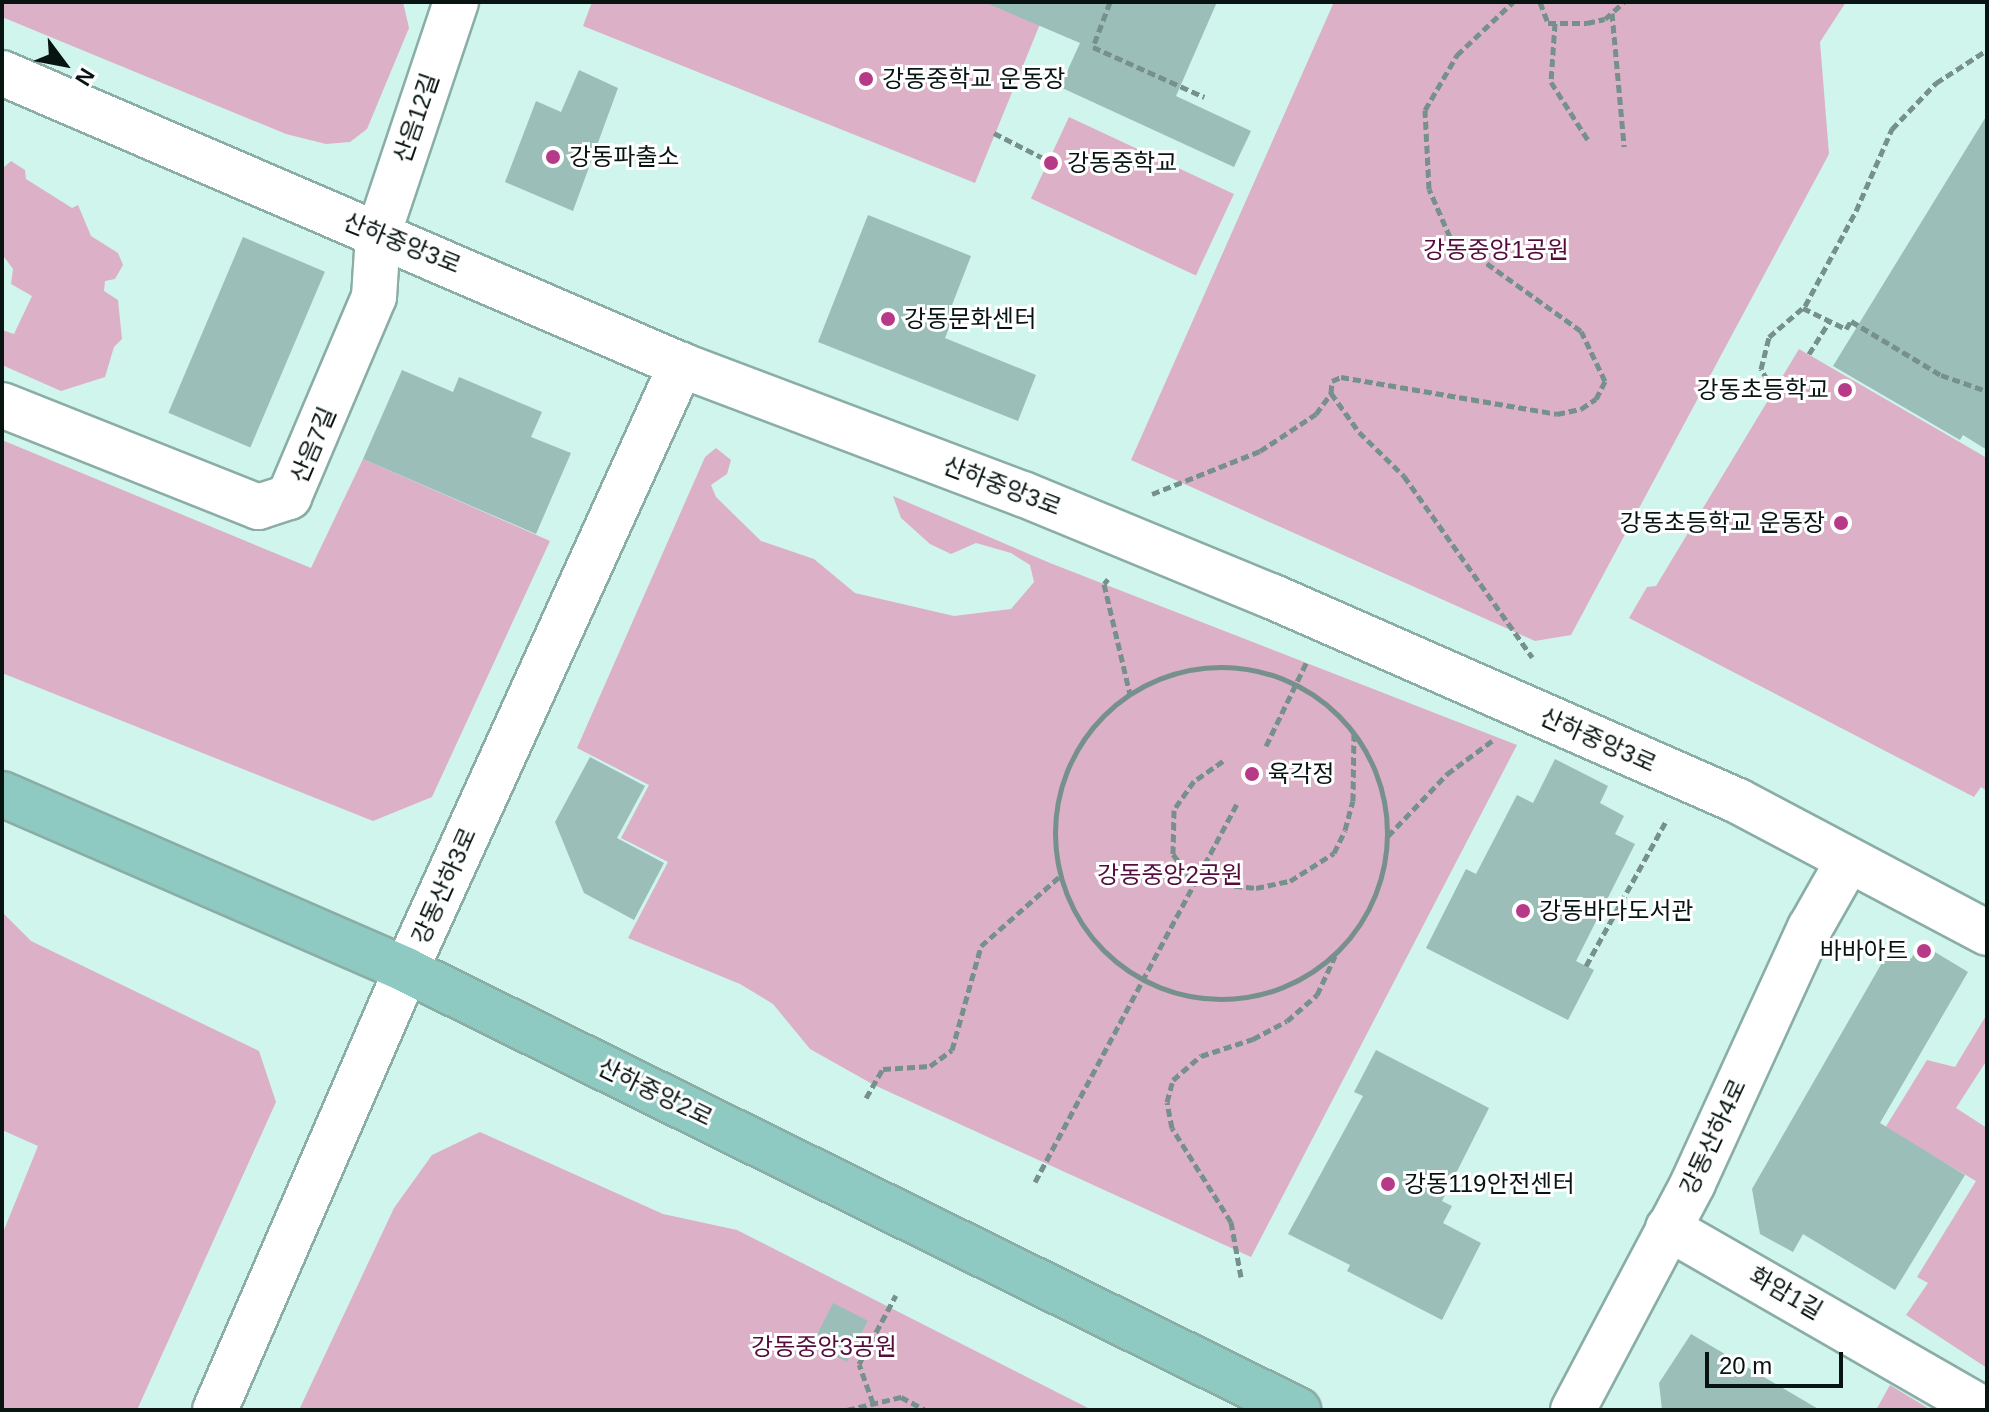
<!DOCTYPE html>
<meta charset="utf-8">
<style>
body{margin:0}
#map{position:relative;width:1989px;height:1412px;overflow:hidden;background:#d0f5ed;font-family:Helvetica,"Noto Sans KR",sans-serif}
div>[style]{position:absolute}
.green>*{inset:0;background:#dcb0c7;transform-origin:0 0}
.building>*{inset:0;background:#9bbfb8;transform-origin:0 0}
.path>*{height:5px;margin-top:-2.5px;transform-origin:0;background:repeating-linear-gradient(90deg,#76908b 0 8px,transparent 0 12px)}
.path>.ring{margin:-2.5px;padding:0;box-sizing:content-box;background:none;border:5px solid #76908b;border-radius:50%}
.roads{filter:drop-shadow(2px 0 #8aada6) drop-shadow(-2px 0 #8aada6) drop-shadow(0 2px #8aada6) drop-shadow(0 -2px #8aada6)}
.minor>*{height:44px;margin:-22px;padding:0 22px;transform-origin:22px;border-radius:22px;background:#fff}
.major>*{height:44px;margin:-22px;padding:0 22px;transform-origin:22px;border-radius:22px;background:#8ecac2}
.dots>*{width:22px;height:22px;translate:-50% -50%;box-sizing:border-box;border:4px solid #fff;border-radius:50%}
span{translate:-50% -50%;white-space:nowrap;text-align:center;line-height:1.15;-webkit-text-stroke:6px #fff;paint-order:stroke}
.poi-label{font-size:24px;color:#071412}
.left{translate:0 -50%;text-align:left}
.right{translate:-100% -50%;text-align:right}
.street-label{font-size:24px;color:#071412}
.park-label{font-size:24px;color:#550c3c}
.frame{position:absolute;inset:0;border:4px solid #071412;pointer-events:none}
.north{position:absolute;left:24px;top:24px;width:80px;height:80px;-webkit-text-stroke:6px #fff;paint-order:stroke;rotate:122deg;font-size:22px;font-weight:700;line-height:32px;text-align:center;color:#071412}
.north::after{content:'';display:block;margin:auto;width:28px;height:36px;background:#071412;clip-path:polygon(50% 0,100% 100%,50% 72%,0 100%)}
.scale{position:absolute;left:1705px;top:1352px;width:138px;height:36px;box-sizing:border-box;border:4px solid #071412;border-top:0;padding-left:10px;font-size:24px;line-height:28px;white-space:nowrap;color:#071412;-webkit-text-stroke:6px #fff;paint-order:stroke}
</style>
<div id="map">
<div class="green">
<i style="clip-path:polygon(2px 2px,403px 2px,409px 28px,367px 129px,350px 142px,326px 144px,286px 134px,2px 17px)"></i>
<i style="clip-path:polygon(592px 2px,1049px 2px,975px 183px,583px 26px)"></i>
<i style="clip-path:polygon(1334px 2px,1846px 2px,1820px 42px,1829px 154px,1571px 635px,1535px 641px,1131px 460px)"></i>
<i style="left:1069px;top:117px;width:182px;height:90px;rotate:25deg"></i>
<i style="clip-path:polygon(11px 161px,25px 170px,26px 179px,72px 208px,78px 205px,91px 236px,118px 253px,123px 265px,115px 279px,105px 281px,104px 291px,118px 300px,122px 339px,114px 347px,105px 377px,61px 391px,2px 365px,2px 330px,14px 334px,32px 296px,11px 284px,13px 269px,2px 254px,2px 169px)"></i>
<i style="clip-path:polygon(1799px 349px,1987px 458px,1987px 791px,1981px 787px,1974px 797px,1629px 618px,1647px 587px,1656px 586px)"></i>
<i style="clip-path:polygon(2px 440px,311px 568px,363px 459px,550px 541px,432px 797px,373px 821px,2px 673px)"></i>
<i style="clip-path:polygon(716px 448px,731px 460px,727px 474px,711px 485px,716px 497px,761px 541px,814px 559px,855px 593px,954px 616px,1011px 609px,1034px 582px,1030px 565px,1011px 553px,976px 543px,951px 554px,930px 544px,901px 518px,893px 496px,1050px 563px,1517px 745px,1251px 1257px,874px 1085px,810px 1049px,773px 1004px,740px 984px,628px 938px,668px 862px,621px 838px,649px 785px,577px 748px,705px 457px)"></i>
<i style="clip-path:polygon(2px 912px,31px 941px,259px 1051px,276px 1102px,137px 1410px,2px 1410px,2px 1235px,38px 1146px,2px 1130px)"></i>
<i style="clip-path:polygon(1987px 1014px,1987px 1060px,1956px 1108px,1987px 1128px,1987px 1368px,1906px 1315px,1928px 1283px,1917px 1277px,1976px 1181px,1885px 1128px,1927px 1060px,1955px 1067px)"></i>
<i style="clip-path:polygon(480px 1132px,663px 1214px,737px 1230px,1092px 1410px,299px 1410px,394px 1208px,432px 1155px)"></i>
<i style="clip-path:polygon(1890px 1385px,1931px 1410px,1876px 1410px)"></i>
</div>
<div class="building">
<i style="clip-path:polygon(984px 2px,1217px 2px,1176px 96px,1251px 131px,1234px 167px,1060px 87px,1080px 43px)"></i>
<i style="clip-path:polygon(579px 70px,618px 88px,573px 211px,505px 182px,536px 101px,561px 112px)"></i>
<i style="clip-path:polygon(1987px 115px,1987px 450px,1963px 435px,1960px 440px,1833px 366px)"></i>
<i style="clip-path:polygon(868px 215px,971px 256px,947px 318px,952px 320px,945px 338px,1036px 375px,1018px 421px,818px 342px)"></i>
<i style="left:243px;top:237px;width:89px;height:191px;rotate:23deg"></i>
<i style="clip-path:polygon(402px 370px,453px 392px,459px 377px,542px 412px,531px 437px,571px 453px,536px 534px,363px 459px)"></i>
<i style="clip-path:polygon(590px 757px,645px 786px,617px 838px,664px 863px,634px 920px,584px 893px,555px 822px)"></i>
<i style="clip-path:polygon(1555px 759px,1608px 786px,1600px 803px,1624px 816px,1615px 834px,1635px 844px,1576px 961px,1594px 970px,1568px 1020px,1426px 948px,1466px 869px,1476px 874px,1517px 795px,1533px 803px)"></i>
<i style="clip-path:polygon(1920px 943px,1968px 972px,1880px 1123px,1965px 1175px,1895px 1290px,1803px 1234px,1793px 1252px,1760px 1234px,1752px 1189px,1891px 947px,1911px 959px)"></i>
<i style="clip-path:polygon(1376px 1050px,1489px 1108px,1442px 1201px,1452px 1206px,1443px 1223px,1481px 1243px,1442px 1320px,1347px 1271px,1350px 1265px,1288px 1234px,1363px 1096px,1354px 1092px)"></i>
<i style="left:833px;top:1303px;width:39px;height:46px;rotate:27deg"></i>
<i style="clip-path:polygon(1691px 1334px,1820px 1410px,1662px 1410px,1659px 1383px)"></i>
</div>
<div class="path">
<i style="left:1110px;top:2px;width:48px;rotate:110.7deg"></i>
<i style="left:1093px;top:47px;width:122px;rotate:24.2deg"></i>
<i style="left:1540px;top:2px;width:22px;rotate:69deg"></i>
<i style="left:1548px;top:23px;width:39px"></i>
<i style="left:1587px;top:23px;width:18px;rotate:-13deg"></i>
<i style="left:1605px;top:19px;width:25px;rotate:-42deg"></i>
<i style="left:1612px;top:13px;width:134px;rotate:84.8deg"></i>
<i style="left:1555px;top:23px;width:59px;rotate:93.9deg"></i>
<i style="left:1551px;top:82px;width:69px;rotate:57.5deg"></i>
<i style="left:994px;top:133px;width:62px;rotate:27deg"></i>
<i style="left:1803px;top:308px;width:48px;rotate:26deg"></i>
<i style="left:1846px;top:329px;width:9px;rotate:-58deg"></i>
<i style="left:1851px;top:321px;width:105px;rotate:31deg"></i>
<i style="left:1941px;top:375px;width:49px;rotate:19.2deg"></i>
<i style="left:1809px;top:354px;width:40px;rotate:-58deg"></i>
<i style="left:1774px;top:390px;width:25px;rotate:-122deg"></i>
<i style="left:1761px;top:369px;width:33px;rotate:-76deg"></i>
<i style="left:1769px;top:337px;width:48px;rotate:-40.7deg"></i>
<i style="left:1805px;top:306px;width:108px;rotate:-61.8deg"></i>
<i style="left:1856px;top:211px;width:90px;rotate:-66.3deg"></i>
<i style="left:1892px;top:129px;width:64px;rotate:-46.3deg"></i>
<i style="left:1936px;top:83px;width:61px;rotate:-32.9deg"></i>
<i style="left:1331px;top:393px;width:48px;rotate:54.3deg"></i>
<i style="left:1359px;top:432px;width:63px;rotate:44.4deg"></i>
<i style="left:1404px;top:476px;width:222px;rotate:54.7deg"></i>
<i style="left:1152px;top:494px;width:116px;rotate:-21.7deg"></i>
<i style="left:1260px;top:451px;width:67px;rotate:-33.5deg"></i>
<i style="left:1316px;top:414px;width:26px;rotate:-54deg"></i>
<i style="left:1331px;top:393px;width:12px;rotate:-85deg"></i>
<i style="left:1332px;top:381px;width:10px;rotate:-24deg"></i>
<i style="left:1341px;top:377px;width:219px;rotate:9.7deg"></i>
<i style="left:1557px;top:414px;width:25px;rotate:-12deg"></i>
<i style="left:1581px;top:409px;width:18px;rotate:-34deg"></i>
<i style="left:1596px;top:399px;width:20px;rotate:-63deg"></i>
<i style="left:1605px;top:381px;width:55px;rotate:-115.6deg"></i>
<i style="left:1581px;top:331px;width:161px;rotate:-144.3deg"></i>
<i style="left:1450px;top:237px;width:52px;rotate:-113.6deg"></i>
<i style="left:1429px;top:189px;width:79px;rotate:-92.9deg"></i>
<i style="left:1425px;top:110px;width:64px;rotate:-59.8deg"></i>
<i style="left:1457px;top:55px;width:77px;rotate:-43.4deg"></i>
<i style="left:1108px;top:579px;width:6px;rotate:129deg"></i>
<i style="left:1104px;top:584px;width:113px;rotate:76.7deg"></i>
<i class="ring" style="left:1055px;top:667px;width:327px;height:327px"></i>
<i style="left:1266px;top:746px;width:94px;rotate:-64.2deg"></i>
<i style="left:1223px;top:761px;width:35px;rotate:145deg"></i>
<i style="left:1194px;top:781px;width:35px;rotate:125deg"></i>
<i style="left:1174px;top:810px;width:44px;rotate:91.3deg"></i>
<i style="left:1173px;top:854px;width:26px;rotate:54deg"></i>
<i style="left:1188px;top:875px;width:23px;rotate:20deg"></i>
<i style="left:1210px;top:883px;width:46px;rotate:6.2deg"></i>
<i style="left:1256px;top:888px;width:35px;rotate:-12deg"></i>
<i style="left:1290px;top:881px;width:52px;rotate:-32.5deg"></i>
<i style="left:1334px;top:853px;width:25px;rotate:-64deg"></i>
<i style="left:1345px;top:830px;width:30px;rotate:-75deg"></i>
<i style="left:1353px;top:801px;width:69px;rotate:-89.2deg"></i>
<i style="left:1388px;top:836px;width:86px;rotate:-46.4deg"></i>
<i style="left:1447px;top:774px;width:56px;rotate:-36.3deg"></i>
<i style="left:1586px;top:966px;width:168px;rotate:-61.1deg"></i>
<i style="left:866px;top:1098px;width:34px;rotate:-60deg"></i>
<i style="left:883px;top:1069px;width:47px;rotate:-3.7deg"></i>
<i style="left:930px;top:1066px;width:27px;rotate:-36deg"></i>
<i style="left:952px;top:1050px;width:108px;rotate:-74.4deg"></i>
<i style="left:981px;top:946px;width:104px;rotate:-41.5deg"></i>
<i style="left:1035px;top:1182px;width:429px;rotate:-61.9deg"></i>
<i style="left:1241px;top:1277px;width:56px;rotate:-100.3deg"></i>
<i style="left:1231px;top:1222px;width:111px;rotate:-122.1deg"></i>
<i style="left:1172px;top:1128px;width:26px;rotate:-101deg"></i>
<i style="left:1167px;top:1102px;width:23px;rotate:-75deg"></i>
<i style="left:1173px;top:1080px;width:37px;rotate:-41deg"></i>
<i style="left:1201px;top:1056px;width:55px;rotate:-18.1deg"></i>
<i style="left:1253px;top:1039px;width:38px;rotate:-28deg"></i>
<i style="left:1287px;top:1021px;width:40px;rotate:-41deg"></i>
<i style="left:1317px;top:995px;width:43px;rotate:-65.2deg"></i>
<i style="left:873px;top:1403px;width:41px;rotate:-109.7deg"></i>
<i style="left:859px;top:1364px;width:78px;rotate:-61.8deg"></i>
<i style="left:847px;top:1410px;width:56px;rotate:-13.5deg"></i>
<i style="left:901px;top:1397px;width:27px;rotate:28deg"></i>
</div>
<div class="roads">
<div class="minor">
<i style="left:2px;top:73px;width:739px;rotate:23.27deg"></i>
<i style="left:681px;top:365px;width:366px;rotate:20.7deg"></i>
<i style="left:1023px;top:494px;width:268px;rotate:22.4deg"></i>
<i style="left:1271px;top:596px;width:510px;rotate:23.7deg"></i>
<i style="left:1738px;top:801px;width:282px;rotate:27.9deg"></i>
<i style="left:2px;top:405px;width:276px;rotate:21.7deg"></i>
<i style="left:258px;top:507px;width:33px;rotate:-18deg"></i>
<i style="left:289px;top:497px;width:217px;rotate:-67deg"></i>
<i style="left:374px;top:297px;width:62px;rotate:-86.3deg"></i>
<i style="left:378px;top:235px;width:246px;rotate:-71.5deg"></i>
<i style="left:1668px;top:1228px;width:366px;rotate:29.9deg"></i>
<i style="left:215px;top:1410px;width:480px;rotate:-66.5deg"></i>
<i style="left:406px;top:970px;width:665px;rotate:-65.56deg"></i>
<i style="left:1573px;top:1410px;width:257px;rotate:-62.1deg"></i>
<i style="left:1693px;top:1183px;width:281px;rotate:-65.4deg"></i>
<i style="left:1810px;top:928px;width:77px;rotate:-60.4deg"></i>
</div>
<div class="major">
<i style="left:2px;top:794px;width:441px;rotate:23.5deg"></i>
<i style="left:406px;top:970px;width:995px;rotate:26.26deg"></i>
</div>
</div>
<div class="dots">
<i style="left:866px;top:79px;background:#b73a89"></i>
<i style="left:553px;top:157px;background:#b73a89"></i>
<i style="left:1051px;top:163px;background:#b73a89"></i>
<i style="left:888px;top:319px;background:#b73a89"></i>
<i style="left:1845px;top:390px;background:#b73a89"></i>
<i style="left:1841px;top:523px;background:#b73a89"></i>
<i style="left:1252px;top:774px;background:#b73a89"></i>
<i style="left:1523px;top:911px;background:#b73a89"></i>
<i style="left:1924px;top:951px;background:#b73a89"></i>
<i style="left:1388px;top:1184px;background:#b73a89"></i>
</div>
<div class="poi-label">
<span class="left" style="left:882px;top:79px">강동중학교 운동장</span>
<span class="left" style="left:569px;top:157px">강동파출소</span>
<span class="left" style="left:1067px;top:163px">강동중학교</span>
<span class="left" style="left:904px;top:319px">강동문화센터</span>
<span class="right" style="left:1829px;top:390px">강동초등학교</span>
<span class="right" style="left:1825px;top:523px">강동초등학교 운동장</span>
<span class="left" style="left:1268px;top:774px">육각정</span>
<span class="left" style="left:1539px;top:911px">강동바다도서관</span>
<span class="right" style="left:1908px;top:951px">바바아트</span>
<span class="left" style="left:1404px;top:1184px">강동119안전센터</span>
</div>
<div class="street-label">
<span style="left:416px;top:118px;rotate:-71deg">산음12길</span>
<span style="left:402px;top:243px;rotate:22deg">산하중앙3로</span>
<span style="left:313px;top:445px;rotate:-67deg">산음7길</span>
<span style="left:1002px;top:486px;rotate:21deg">산하중앙3로</span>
<span style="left:1598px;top:740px;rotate:24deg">산하중앙3로</span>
<span style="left:444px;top:886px;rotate:-66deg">강동산하3로</span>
<span style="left:655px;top:1092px;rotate:26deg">산하중앙2로</span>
<span style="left:1713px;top:1137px;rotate:-65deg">강동산하4로</span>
<span style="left:1786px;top:1293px;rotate:30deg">화암1길</span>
</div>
<div class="park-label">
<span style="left:1496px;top:250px">강동중앙1공원</span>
<span style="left:1170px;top:875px">강동중앙2공원</span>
<span style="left:824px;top:1347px">강동중앙3공원</span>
</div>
<div class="frame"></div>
<div class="north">N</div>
<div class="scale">20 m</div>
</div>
